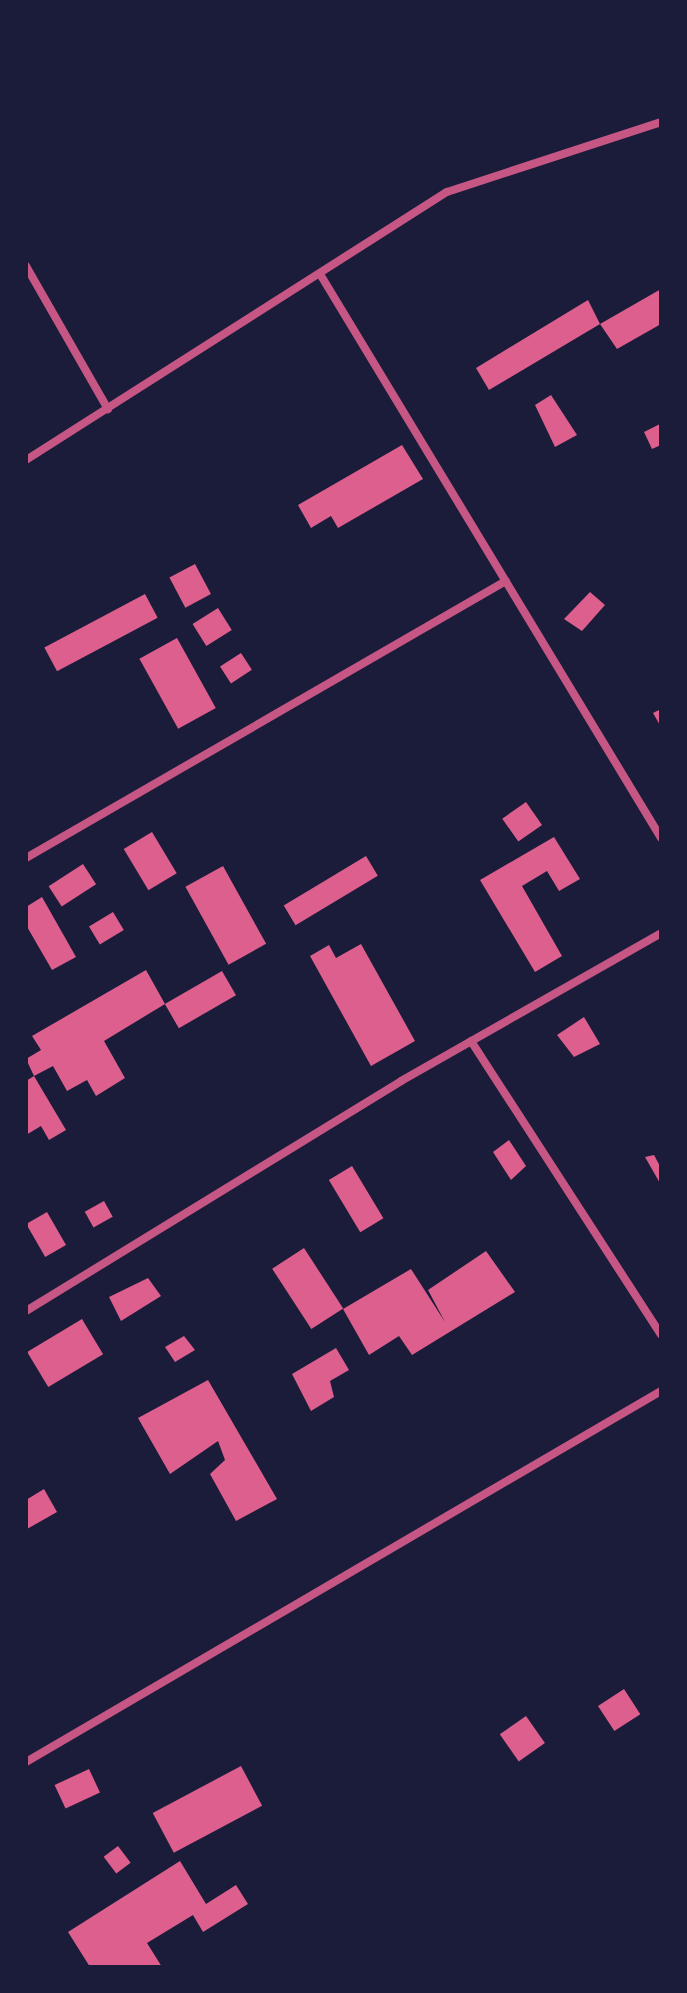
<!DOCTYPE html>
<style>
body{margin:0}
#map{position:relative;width:687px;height:1993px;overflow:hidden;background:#1b1b3a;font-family:"DejaVu Sans",sans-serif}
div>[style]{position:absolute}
.building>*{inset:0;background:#dd5f8e;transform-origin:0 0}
.minor>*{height:8px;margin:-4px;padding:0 4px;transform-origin:4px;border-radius:4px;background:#c65784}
span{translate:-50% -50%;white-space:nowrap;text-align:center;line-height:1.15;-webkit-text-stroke:6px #1b1b3a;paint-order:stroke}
.frame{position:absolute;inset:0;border:28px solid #1b1b3a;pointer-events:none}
</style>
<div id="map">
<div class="building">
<i style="clip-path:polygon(661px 289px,661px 324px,617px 349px,600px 324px,489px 390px,476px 368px,588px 300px,600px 324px)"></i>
<i style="clip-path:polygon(551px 395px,577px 435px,555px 447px,535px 405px)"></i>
<i style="clip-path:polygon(660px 424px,661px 445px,652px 449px,644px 432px)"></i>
<i style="clip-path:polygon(402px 445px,423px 479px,338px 528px,331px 516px,311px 528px,298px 505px)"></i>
<i style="left:195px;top:564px;width:34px;height:29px;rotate:62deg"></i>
<i style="clip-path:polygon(590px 592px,605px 605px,582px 631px,564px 619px)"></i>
<i style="left:145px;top:594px;width:27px;height:114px;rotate:62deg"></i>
<i style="left:218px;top:608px;width:26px;height:30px;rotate:58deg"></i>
<i style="left:177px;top:638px;width:80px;height:43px;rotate:61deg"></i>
<i style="left:241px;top:653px;width:20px;height:25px;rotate:57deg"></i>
<i style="clip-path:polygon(661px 709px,661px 727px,653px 713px)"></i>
<i style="left:526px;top:802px;width:28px;height:29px;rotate:55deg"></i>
<i style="left:152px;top:832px;width:48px;height:33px;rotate:59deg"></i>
<i style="clip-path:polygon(554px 837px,580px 879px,559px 891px,547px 871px,522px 886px,562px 956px,535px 972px,480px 880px)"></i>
<i style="left:366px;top:856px;width:23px;height:96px;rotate:59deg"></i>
<i style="left:83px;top:864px;width:24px;height:41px;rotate:57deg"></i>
<i style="left:223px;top:866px;width:89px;height:43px;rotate:61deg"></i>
<i style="clip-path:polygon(42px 897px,76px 957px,52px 970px,26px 925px,26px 907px)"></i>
<i style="left:113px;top:912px;width:21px;height:28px;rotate:59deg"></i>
<i style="clip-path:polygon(361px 944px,415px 1041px,371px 1066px,310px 956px,329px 945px,336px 958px)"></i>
<i style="clip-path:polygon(146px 970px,165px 1004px,104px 1041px,125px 1078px,96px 1096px,87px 1080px,67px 1091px,53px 1066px,34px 1076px,66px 1130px,49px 1140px,41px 1126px,26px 1135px,26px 1081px,34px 1076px,26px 1059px,41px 1050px,32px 1036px)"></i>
<i style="left:222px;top:971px;width:28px;height:66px;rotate:60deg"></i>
<i style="clip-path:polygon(584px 1017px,600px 1044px,574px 1057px,557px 1035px)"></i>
<i style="clip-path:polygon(509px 1140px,526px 1166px,511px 1180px,493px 1152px)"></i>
<i style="clip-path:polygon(654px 1155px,661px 1168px,661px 1185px,645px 1157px)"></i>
<i style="left:352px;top:1166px;width:61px;height:27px;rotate:59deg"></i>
<i style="left:104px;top:1201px;width:18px;height:22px;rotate:61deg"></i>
<i style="left:47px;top:1212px;width:38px;height:24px;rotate:60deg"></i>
<i style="left:304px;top:1248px;width:72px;height:38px;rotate:57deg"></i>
<i style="clip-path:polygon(486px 1251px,515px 1292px,412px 1355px,399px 1336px,369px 1355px,343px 1309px,411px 1269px,445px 1322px,428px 1290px)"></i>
<i style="clip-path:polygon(148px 1278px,161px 1296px,121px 1321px,109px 1297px)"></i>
<i style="left:82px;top:1319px;width:41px;height:64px;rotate:59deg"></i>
<i style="clip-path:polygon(184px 1336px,195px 1350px,175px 1362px,165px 1347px)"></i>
<i style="clip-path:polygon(336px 1348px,349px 1370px,330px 1381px,334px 1397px,311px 1411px,292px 1374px)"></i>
<i style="clip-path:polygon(208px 1380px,277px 1499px,236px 1521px,210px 1474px,225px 1460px,218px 1441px,170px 1474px,138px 1418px)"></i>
<i style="clip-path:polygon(44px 1489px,57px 1512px,27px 1529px,26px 1500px)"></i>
<i style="left:624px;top:1689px;width:30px;height:31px;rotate:57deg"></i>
<i style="left:526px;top:1716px;width:33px;height:32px;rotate:55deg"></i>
<i style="left:241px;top:1766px;width:45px;height:100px;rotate:62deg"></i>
<i style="left:89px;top:1769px;width:26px;height:38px;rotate:65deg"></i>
<i style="left:118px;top:1846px;width:21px;height:18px;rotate:53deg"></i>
<i style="clip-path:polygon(180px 1861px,206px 1904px,236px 1885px,248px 1904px,203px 1932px,193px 1915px,147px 1943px,162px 1967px,90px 1967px,68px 1932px)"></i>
</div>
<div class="minor">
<i style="left:26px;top:266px;width:165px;rotate:60.2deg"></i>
<i style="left:320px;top:274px;width:659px;rotate:58.84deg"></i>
<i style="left:26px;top:460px;width:499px;rotate:-32.5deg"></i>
<i style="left:447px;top:192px;width:225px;rotate:-18.1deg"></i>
<i style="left:26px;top:858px;width:554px;rotate:-29.99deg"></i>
<i style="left:471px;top:1041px;width:350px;rotate:57.1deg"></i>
<i style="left:26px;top:1311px;width:440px;rotate:-31.5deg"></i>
<i style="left:401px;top:1081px;width:299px;rotate:-29.6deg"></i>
<i style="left:26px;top:1762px;width:735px;rotate:-30.3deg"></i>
</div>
<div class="frame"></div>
</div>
